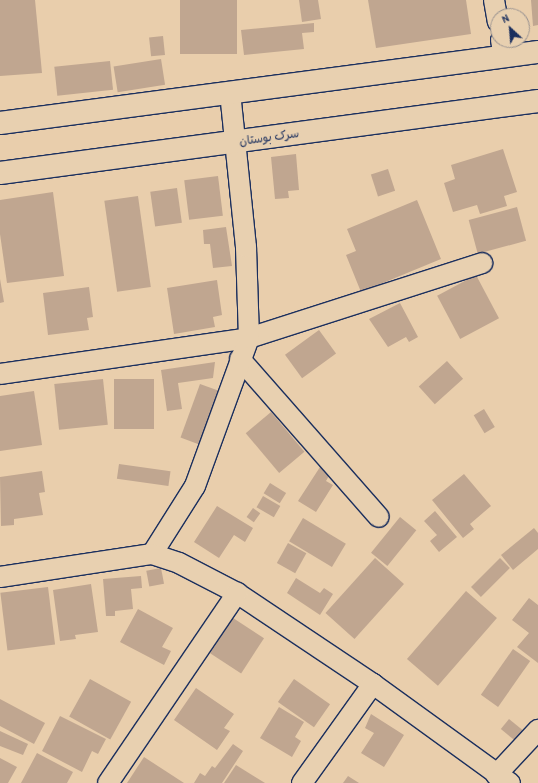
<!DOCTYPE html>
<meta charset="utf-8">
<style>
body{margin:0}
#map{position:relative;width:538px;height:783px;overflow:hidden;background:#e9ceac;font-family:"Patrick Hand","Playpen Sans Arabic",sans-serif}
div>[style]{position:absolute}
.building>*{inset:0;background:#c0a690;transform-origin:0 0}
.roads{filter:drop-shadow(1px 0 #1b2f5e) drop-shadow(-1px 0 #1b2f5e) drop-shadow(0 1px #1b2f5e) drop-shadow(0 -1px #1b2f5e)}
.minor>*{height:20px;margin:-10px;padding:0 10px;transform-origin:10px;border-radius:10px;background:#e8d0b0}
.tertiary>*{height:22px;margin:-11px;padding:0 11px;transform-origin:11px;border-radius:11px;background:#e8d0b0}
span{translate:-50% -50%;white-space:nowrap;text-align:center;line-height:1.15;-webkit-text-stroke:3.5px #e8d0b0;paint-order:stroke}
.street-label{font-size:12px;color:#1b2f5e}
.north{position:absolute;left:490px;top:8px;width:40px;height:40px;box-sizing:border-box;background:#e8d0b0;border:1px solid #96908f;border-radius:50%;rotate:334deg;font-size:11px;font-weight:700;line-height:16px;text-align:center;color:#1b2f5e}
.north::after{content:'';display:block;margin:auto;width:14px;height:18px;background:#1b2f5e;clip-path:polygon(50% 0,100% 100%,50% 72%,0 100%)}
</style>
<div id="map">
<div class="building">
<i style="clip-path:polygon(0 0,35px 0,42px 73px,0 76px)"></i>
<i style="left:180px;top:0;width:57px;height:54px"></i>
<i style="clip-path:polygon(299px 0,318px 0,321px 19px,302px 22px)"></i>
<i style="clip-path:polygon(368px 0,466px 0,471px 34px,376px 48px)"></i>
<i style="clip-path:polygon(531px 0,538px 0,538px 25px,533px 26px)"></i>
<i style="clip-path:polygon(314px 23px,314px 32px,302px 33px,304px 49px,244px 55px,241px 30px)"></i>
<i style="left:163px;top:36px;width:19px;height:14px;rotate:84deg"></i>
<i style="left:161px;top:59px;width:26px;height:48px;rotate:81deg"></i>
<i style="left:110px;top:61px;width:29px;height:56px;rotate:84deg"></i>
<i style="clip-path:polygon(503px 149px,517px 192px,504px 196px,507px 206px,480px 214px,477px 205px,453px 212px,444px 183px,455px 179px,451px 165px)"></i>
<i style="clip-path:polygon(296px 154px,299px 190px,288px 191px,289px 198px,275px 199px,271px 157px)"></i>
<i style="left:388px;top:169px;width:23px;height:18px;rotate:72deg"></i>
<i style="left:218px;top:176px;width:40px;height:34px;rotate:83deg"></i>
<i style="left:177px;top:188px;width:35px;height:27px;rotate:82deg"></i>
<i style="clip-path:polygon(53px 192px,64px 276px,7px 283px,0 234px,0 200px)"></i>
<i style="left:138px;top:196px;width:92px;height:34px;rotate:82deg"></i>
<i style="clip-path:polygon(417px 200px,441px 259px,361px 292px,346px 255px,356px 251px,347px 229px)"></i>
<i style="left:517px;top:207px;width:35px;height:50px;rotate:75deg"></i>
<i style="clip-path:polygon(226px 227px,232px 266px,213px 268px,210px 244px,204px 244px,203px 230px)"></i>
<i style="left:476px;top:275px;width:49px;height:44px;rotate:62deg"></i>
<i style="clip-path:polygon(0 279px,4px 302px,0 303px)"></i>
<i style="clip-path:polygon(217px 280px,222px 315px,213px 317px,215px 327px,174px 334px,167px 288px)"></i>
<i style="clip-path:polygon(89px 287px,93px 317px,87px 318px,89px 330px,48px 335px,43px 293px)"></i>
<i style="clip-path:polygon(400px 303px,418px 337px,409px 342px,406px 337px,388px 347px,369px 319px)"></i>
<i style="left:319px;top:330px;width:29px;height:42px;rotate:54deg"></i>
<i style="left:447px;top:361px;width:24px;height:38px;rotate:48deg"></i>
<i style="clip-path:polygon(215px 362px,213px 378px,178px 383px,182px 409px,167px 411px,161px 370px)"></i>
<i style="left:103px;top:379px;width:46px;height:49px;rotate:84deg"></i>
<i style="left:114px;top:379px;width:40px;height:50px"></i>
<i style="left:200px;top:384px;width:20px;height:57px;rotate:20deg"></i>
<i style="clip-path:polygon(34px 391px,42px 445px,0 451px,0 396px)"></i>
<i style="left:484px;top:409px;width:21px;height:12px;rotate:59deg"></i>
<i style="left:271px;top:412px;width:52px;height:33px;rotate:50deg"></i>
<i style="left:119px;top:464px;width:52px;height:15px;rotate:8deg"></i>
<i style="clip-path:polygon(320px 467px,330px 474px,326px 481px,333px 485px,316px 512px,298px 501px)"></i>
<i style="clip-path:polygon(42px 471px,45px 492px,39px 493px,43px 515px,14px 519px,14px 525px,1px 526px,0 477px)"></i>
<i style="clip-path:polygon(464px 474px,491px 506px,470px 524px,474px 529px,463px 538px,432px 500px)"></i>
<i style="left:270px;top:483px;width:19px;height:12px;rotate:32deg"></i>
<i style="left:263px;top:496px;width:20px;height:13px;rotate:30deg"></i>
<i style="clip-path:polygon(217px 506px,253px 528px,245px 542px,234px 535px,219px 558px,194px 542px)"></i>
<i style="left:253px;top:508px;width:9px;height:11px;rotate:36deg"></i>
<i style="clip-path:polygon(435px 511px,457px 537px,439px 552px,430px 541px,437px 535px,424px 521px)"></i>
<i style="left:400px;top:517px;width:21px;height:46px;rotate:39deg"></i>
<i style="left:303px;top:518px;width:50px;height:27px;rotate:31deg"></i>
<i style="clip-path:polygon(534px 528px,538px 533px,538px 549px,513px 570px,501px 555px)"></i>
<i style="left:288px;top:543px;width:21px;height:23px;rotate:29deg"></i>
<i style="left:375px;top:558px;width:39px;height:74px;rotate:42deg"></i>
<i style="left:500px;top:558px;width:14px;height:41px;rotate:45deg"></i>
<i style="left:161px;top:568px;width:16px;height:15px;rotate:79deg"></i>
<i style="clip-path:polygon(141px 576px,142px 588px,131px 589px,133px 609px,115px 611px,115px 616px,106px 616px,103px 579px)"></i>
<i style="clip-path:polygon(296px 578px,320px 593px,324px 588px,333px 594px,320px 615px,287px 593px)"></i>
<i style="clip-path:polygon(91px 584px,98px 632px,75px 635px,76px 639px,60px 641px,53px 590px)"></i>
<i style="left:48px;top:587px;width:58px;height:48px;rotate:83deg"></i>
<i style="left:466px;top:591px;width:41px;height:90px;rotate:41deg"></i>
<i style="clip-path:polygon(529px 598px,538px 605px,538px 663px,517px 647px,529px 633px,512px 620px)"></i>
<i style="clip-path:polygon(138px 609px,173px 628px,162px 647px,171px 651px,164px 665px,120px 642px)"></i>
<i style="left:233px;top:618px;width:37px;height:42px;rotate:33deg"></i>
<i style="left:513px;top:649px;width:21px;height:56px;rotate:35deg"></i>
<i style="left:90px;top:679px;width:47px;height:43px;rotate:29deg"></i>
<i style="left:294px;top:679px;width:44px;height:28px;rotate:35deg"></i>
<i style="clip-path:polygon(196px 688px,234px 714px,224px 728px,230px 731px,217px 750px,174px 720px)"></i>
<i style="clip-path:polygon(0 699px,45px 723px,34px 744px,0 726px)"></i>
<i style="clip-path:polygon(279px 707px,304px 722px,295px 737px,301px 741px,292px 757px,260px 738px)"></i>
<i style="clip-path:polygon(371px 714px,404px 735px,384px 767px,361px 753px,374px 733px,365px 728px)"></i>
<i style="clip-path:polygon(60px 716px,106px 739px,98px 754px,92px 751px,82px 772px,42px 751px)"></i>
<i style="left:509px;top:719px;width:19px;height:13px;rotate:39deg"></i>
<i style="clip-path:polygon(0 731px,28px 744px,23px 755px,0 746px)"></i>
<i style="clip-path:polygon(233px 744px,243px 751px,222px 783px,194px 783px,200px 773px,205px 776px,212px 766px,215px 768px)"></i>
<i style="clip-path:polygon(37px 753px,73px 772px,67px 783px,21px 783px)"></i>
<i style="clip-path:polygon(144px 757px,184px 783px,127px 783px)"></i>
<i style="clip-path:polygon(0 758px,17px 767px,8px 783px,0 783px)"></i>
<i style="clip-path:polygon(236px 765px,265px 783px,224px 783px)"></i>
<i style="clip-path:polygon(348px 776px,359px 783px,343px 783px)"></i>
</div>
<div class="roads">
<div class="minor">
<i style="left:494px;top:0;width:22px;rotate:80deg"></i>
<i style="left:501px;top:40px;width:17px;rotate:80deg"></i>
<i style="left:240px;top:359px;width:210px;rotate:48.7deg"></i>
<i style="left:0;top:374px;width:252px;rotate:-8.2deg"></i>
<i style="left:249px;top:338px;width:245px;rotate:-17.8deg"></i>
<i style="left:152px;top:554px;width:80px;rotate:-57.7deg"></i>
<i style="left:195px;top:486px;width:158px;rotate:-70deg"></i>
<i style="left:249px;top:338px;width:91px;rotate:-91.9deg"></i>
<i style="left:246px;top:247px;width:155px;rotate:-95.9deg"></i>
<i style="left:0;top:577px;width:154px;rotate:-8.6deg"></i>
<i style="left:152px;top:554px;width:28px;rotate:18deg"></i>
<i style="left:179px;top:563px;width:65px;rotate:27.3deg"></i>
<i style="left:237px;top:593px;width:164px;rotate:33.8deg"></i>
<i style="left:373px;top:684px;width:169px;rotate:35.9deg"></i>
<i style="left:496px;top:775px;width:62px;rotate:-47deg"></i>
<i style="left:108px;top:783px;width:230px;rotate:-55.8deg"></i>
<i style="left:302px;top:783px;width:122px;rotate:-54.4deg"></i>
</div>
<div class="tertiary">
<i style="left:0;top:123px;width:543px;rotate:-7.52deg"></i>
<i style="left:0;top:173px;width:543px;rotate:-7.62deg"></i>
</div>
</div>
<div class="street-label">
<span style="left:269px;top:137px;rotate:-8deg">سرک بوستان</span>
</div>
<div class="north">N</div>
</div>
